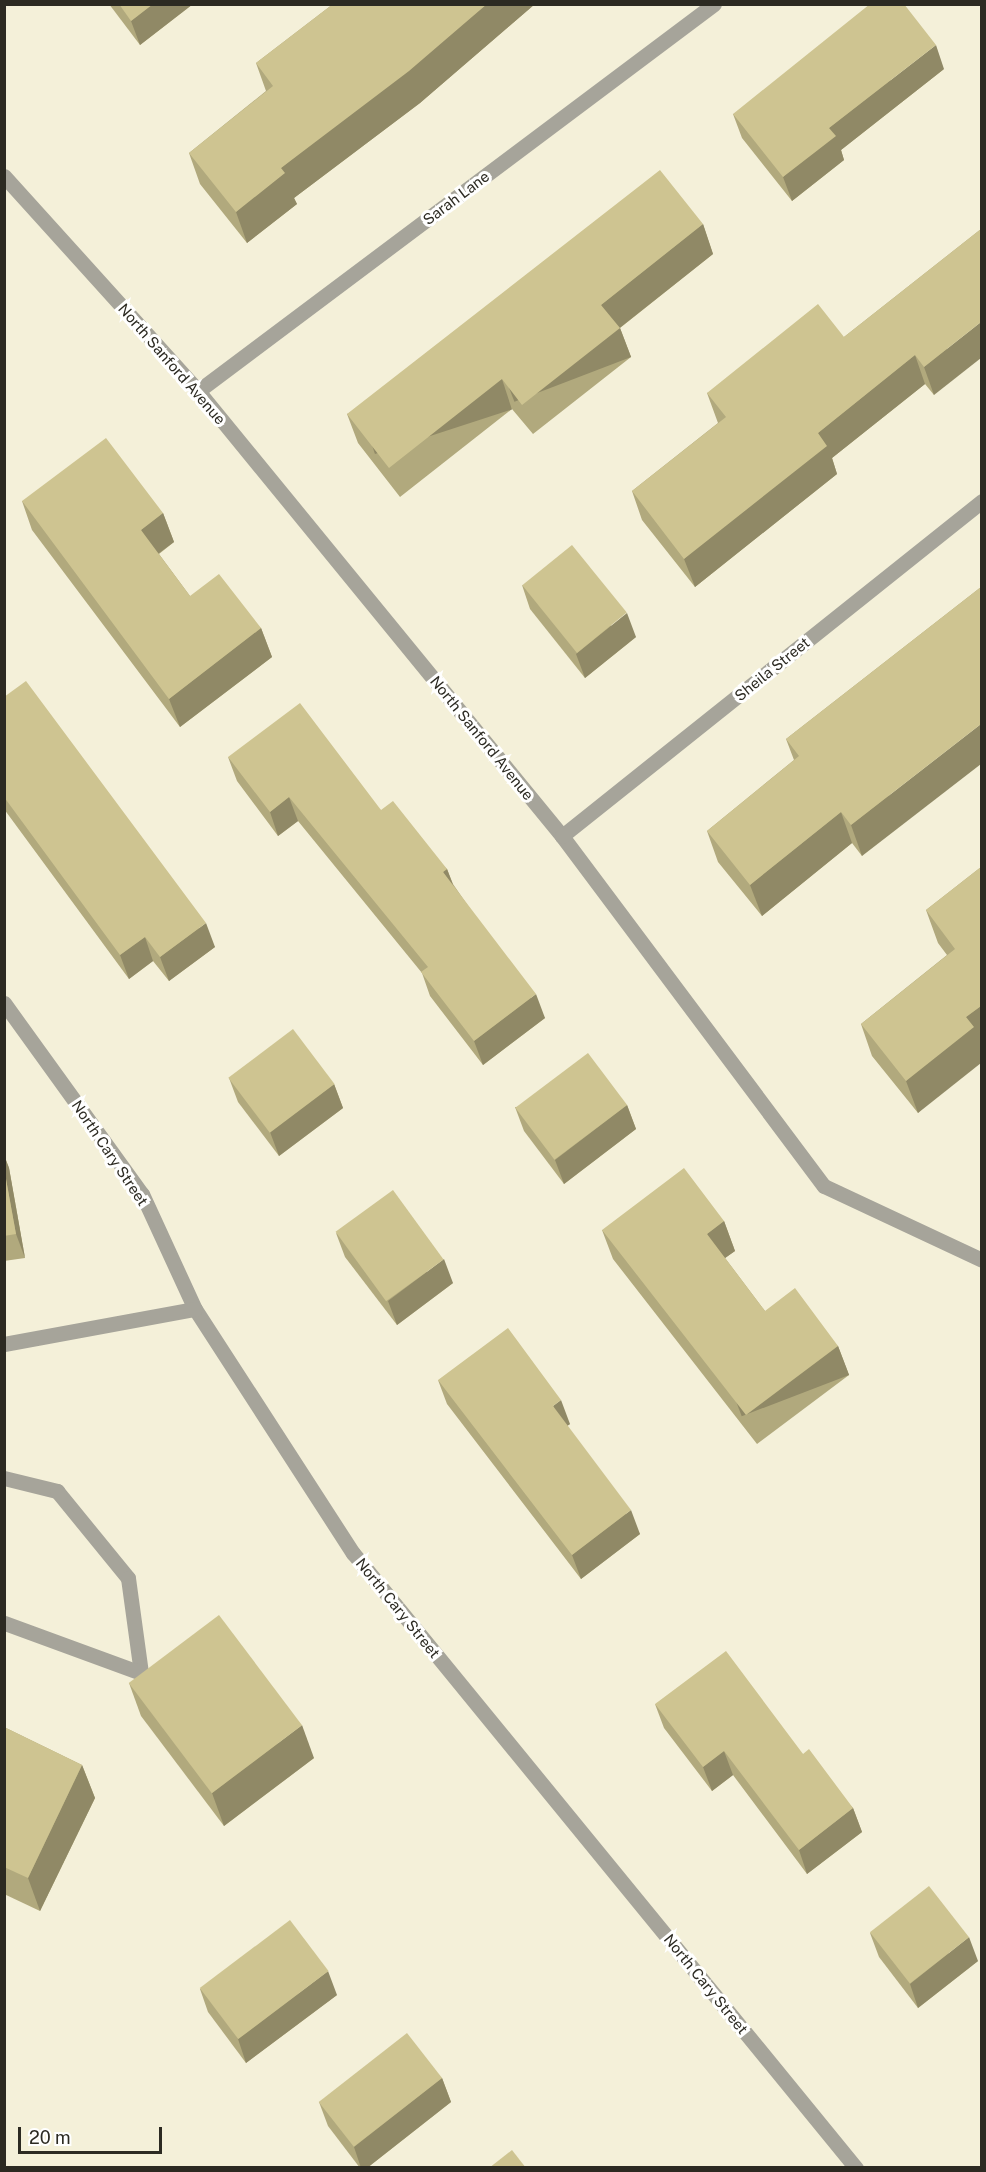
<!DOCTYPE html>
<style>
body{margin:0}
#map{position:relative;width:986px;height:2172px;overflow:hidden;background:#f4f0d9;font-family:"Public Sans",sans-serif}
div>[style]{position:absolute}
.minor>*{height:15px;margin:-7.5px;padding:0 7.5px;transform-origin:7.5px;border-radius:7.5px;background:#a6a49a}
.wall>*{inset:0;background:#b1a97d}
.shaded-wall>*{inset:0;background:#908966;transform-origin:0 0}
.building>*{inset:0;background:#cec491;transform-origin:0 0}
span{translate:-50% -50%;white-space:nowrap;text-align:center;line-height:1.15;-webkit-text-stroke:6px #fff;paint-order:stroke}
.street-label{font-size:15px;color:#2c2a22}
.frame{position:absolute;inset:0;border:6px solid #2c2a22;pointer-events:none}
.scale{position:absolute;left:18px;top:2127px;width:144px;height:27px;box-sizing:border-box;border:3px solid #2c2a22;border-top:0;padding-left:8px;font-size:18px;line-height:21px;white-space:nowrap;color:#2c2a22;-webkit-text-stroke:4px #fff;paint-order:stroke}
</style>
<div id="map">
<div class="minor">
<div style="left:4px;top:176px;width:290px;rotate:47.9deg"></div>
<div style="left:198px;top:391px;width:575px;rotate:50.72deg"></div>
<div style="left:562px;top:836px;width:437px;rotate:53.2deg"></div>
<div style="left:824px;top:1186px;width:174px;rotate:25.1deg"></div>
<div style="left:198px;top:391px;width:645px;rotate:-36.87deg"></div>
<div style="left:562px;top:836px;width:537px;rotate:-38.58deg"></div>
<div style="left:4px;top:1003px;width:236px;rotate:54.2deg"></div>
<div style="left:142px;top:1194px;width:127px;rotate:65.3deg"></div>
<div style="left:195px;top:1309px;width:291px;rotate:57.1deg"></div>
<div style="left:353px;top:1553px;width:795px;rotate:50.72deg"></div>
<div style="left:4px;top:1344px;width:194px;rotate:-10.4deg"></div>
<div style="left:4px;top:1478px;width:55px;rotate:13.8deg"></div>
<div style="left:57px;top:1491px;width:112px;rotate:50.8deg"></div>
<div style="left:128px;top:1578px;width:96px;rotate:82.2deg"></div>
<div style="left:141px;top:1673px;width:146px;rotate:-159.9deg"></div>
</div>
<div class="wall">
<div style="clip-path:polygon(109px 4px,193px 4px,140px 45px)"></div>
<div style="clip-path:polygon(333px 4px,535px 4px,420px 103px,294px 198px,297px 204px,247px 243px,200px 184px,189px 153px,266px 91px,256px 63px)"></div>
<div style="clip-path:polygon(944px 69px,841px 150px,844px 160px,792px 201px,742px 138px,733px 114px)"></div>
<div style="clip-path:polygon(703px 224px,713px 254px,620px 328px,631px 357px,533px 434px,512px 409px,400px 497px,358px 443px,347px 414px)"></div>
<div style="clip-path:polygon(981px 229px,934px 395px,925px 384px,832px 458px,837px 474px,695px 587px,642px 520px,632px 491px,718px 423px,707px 393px,844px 337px)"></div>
<div style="clip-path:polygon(22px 501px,163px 513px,174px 542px,159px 554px,190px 596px,261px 628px,272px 657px,180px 727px,32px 530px)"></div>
<div style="clip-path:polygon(522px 585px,636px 637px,585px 678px,530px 609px)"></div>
<div style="clip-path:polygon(981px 587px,862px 856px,852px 843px,762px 916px,718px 862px,707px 831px,794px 760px,786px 739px)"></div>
<div style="clip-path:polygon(4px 697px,215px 947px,169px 981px,153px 961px,129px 979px,4px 809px)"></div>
<div style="clip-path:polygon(228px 757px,381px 810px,447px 869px,453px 884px,545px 1018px,483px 1065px,430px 996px,422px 973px,298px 821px,278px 836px,237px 781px)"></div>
<div style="clip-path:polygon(981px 867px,981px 1047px,918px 1113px,872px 1056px,861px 1024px,947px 955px,938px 943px,926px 910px)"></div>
<div style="clip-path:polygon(229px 1078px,334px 1084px,343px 1108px,279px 1156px,238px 1102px)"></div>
<div style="clip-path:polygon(627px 1105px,636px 1129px,564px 1184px,524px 1131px,515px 1107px)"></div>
<div style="clip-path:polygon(4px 1155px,9px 1168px,25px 1258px,4px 1261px)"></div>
<div style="clip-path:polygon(724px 1221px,735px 1251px,725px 1258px,765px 1311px,838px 1346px,849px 1375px,757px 1444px,613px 1259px,602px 1230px)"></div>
<div style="clip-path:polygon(336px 1233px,453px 1283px,397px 1325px,345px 1257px)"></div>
<div style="clip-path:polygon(438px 1380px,570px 1424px,567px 1426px,640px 1534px,581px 1579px,447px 1404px)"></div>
<div style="clip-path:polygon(129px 1683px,314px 1758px,224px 1826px,141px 1716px)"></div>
<div style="clip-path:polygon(655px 1704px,803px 1754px,853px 1808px,862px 1832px,807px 1874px,733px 1775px,712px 1791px,664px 1728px)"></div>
<div style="clip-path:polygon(4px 1727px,82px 1765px,95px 1798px,40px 1911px,4px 1894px)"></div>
<div style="clip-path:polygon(870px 1933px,978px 1961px,918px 2008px,879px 1957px)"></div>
<div style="clip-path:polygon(200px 1989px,337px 1995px,246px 2063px,208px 2012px)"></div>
<div style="clip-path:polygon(442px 2078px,451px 2102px,367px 2168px,360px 2168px,328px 2126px,319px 2102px)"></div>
</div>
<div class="shaded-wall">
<div style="clip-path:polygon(153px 4px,193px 4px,140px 45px,131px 21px)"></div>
<div style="clip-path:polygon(487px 4px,535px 4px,420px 103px,294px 198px,297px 204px,247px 243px,236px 212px,281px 168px)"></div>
<div style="clip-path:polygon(936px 45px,944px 69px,841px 150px,844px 160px,792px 201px,783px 177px,829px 128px)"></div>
<div style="clip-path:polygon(703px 224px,713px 254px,612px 334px,601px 305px)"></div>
<div style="clip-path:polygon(981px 322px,981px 358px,934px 395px,924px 367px)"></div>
<div style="left:620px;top:328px;width:31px;height:125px;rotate:69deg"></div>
<div style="clip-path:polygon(915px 355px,925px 384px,832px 458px,837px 474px,695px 587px,684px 559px,818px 433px)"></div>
<div style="left:502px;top:379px;width:32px;height:144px;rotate:72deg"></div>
<div style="clip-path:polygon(163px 513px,174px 542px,151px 559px,141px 530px)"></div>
<div style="clip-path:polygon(627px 613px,636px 637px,585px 678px,576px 654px)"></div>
<div style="clip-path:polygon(261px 628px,272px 657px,180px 727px,169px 699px)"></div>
<div style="clip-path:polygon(981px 724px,981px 764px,862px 856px,851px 825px)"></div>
<div style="clip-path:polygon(289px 797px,298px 821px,278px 836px,270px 812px)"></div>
<div style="clip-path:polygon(841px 812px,852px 843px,762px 916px,750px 885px)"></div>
<div style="clip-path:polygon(447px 869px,456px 893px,443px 872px)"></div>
<div style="clip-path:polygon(206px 923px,215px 947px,169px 981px,160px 957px)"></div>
<div style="clip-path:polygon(145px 937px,153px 961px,129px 979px,120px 955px)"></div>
<div style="clip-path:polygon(536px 994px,545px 1018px,483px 1065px,474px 1041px)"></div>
<div style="clip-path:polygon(981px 1006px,981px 1063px,918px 1113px,906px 1081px,966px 1017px)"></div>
<div style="clip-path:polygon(334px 1084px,343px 1108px,279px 1156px,270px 1132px)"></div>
<div style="clip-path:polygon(627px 1105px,636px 1129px,564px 1184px,555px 1160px)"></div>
<div style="clip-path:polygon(4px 1155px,9px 1168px,25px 1258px,16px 1234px,4px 1168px)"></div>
<div style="clip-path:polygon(724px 1221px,735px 1251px,718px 1263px,707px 1234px)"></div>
<div style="clip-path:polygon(444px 1259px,453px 1283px,397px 1325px,388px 1301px)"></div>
<div style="left:838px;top:1346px;width:31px;height:115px;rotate:69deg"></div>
<div style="clip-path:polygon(561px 1400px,570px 1424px,561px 1430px,553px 1406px)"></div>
<div style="clip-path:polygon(631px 1510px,640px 1534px,581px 1579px,572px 1555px)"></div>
<div style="clip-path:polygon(302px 1725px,314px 1758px,224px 1826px,212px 1793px)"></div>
<div style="clip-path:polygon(724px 1751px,733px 1775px,712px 1791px,703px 1767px)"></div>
<div style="clip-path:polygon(82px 1765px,95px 1798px,40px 1911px,28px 1878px)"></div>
<div style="clip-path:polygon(853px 1808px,862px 1832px,807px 1874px,799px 1850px)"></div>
<div style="clip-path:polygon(969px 1937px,978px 1961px,918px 2008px,910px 1984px)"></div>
<div style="clip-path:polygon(328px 1971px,337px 1995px,246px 2063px,238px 2039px)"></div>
<div style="clip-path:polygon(442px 2078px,451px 2102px,367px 2168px,361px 2168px,354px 2147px)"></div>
</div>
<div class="building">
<div style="clip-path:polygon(119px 4px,153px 4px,131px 21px)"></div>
<div style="clip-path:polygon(333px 4px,487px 4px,409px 71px,281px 168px,285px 173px,236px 212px,189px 153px,273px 86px,256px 63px)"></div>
<div style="clip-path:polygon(870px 4px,904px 4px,936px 45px,829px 128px,836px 136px,783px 177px,733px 114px)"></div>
<div style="clip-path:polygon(660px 170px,703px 224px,601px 305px,620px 328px,522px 405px,502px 379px,389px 468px,347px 414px)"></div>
<div style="clip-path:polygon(981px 229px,981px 322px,924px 367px,915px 355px,818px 433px,827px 446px,684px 559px,632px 491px,726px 417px,707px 393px,818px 304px,844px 337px)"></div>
<div style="clip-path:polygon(106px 438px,163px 513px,141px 530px,190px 596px,219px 574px,261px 628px,169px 699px,22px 501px)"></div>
<div style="left:572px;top:545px;width:87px;height:64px;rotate:51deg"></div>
<div style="clip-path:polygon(981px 587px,981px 724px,851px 825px,841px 812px,750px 885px,707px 831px,799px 756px,786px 739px)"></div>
<div style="clip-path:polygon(26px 681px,206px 923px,160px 957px,145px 937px,120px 955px,4px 797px,4px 697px)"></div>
<div style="clip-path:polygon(300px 703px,381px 810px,393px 801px,447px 869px,443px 872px,536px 994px,474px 1041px,421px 972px,428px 967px,289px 797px,270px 812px,228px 757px)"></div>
<div style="clip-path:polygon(981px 867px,981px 1006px,966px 1017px,974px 1027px,906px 1081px,861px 1024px,955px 949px,926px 910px)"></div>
<div style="left:293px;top:1029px;width:69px;height:81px;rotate:53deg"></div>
<div style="left:588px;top:1053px;width:65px;height:91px;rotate:53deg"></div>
<div style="clip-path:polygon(4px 1168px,16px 1234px,4px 1236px)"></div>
<div style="clip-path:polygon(684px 1168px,724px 1221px,707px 1234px,765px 1311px,795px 1288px,838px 1346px,746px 1415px,602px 1230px)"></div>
<div style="left:393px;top:1190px;width:86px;height:71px;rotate:54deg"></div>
<div style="clip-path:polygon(508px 1328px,561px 1400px,553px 1406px,631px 1510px,572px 1555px,438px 1380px)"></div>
<div style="left:219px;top:1615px;width:138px;height:113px;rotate:53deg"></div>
<div style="clip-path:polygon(726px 1651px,803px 1754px,809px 1749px,853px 1808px,799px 1850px,724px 1751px,703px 1767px,655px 1704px)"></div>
<div style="clip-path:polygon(4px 1727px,82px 1765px,28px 1878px,4px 1867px)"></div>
<div style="left:929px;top:1886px;width:65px;height:75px;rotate:52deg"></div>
<div style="left:290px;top:1920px;width:64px;height:113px;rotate:53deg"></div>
<div style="left:407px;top:2033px;width:57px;height:112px;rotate:52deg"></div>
<div style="clip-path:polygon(512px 2150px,526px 2168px,489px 2168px)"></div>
</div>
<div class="street-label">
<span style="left:456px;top:198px;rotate:-37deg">Sarah Lane</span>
<span style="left:172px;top:364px;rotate:49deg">North Sanford Avenue</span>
<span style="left:772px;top:669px;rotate:-39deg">Sheila Street</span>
<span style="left:482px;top:738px;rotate:51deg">North Sanford Avenue</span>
<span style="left:110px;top:1153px;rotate:56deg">North Cary Street</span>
<span style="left:398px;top:1608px;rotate:51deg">North Cary Street</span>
<span style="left:706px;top:1984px;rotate:51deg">North Cary Street</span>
</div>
<div class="frame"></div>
<div class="scale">20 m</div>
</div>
